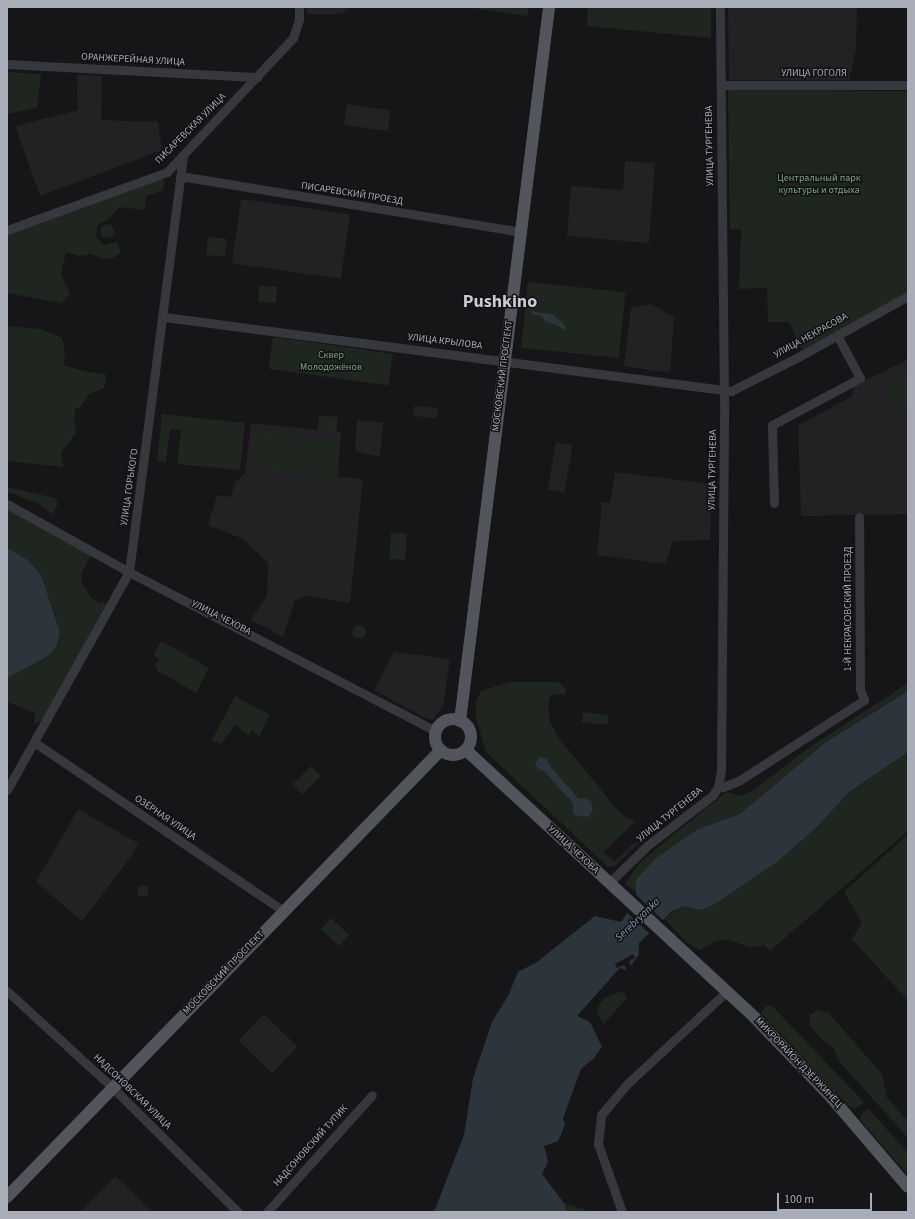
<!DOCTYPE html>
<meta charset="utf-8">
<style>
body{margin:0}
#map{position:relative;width:915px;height:1219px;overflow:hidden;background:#161618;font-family:"Source Sans 3",sans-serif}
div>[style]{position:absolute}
.built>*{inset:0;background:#222225;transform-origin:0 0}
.green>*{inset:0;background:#1e261f;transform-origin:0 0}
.round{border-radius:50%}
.water>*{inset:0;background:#2c353c}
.pier>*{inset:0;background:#161618}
.minor>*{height:9px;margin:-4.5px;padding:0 4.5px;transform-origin:4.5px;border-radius:4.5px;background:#37383d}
.major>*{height:12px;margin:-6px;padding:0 6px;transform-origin:6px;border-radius:6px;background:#53555c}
.major>.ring{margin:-6px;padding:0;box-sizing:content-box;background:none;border:12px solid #53555c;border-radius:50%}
span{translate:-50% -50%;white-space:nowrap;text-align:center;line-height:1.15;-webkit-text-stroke:3px #111113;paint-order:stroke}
.street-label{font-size:10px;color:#a8adb8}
.park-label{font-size:10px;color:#7fa381}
.water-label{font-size:11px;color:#7f9bb3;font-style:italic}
.town-label{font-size:18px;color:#c9ccd4;font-weight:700}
.frame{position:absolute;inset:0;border:8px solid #a8adb8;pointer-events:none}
.scale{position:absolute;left:777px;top:1193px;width:95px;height:18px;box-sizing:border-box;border:2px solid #a8adb8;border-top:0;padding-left:5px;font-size:12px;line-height:14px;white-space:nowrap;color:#a8adb8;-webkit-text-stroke:3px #111113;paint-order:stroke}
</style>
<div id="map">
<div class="built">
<div style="clip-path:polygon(307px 7px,350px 7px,342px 14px,307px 14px)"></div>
<div style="clip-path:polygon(728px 7px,857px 7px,856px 49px,849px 80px,729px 80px)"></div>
<div style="clip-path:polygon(77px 75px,102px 76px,101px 120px,158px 122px,162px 150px,40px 196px,15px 126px,78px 110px)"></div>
<div style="left:347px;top:104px;width:44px;height:21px;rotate:8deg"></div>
<div style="clip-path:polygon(625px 161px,655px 163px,649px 243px,567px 236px,571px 186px,623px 190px)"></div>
<div style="left:241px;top:199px;width:110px;height:65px;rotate:8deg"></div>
<div style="clip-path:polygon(652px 304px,674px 318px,670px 373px,624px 366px,631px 307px)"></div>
<div style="clip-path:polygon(908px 359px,908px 514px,801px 516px,798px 426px,852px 396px,854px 386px)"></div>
<div style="left:414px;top:406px;width:24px;height:10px;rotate:5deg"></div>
<div style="clip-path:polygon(357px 420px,383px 423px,380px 457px,357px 452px,355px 444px)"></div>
<div style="clip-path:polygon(251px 423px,341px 432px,338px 477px,363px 479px,350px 603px,307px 596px,295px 600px,283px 637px,251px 620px,267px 595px,268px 563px,243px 539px,208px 525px,217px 495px,231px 497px,235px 482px,245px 474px)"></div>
<div style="left:556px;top:442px;width:17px;height:48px;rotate:10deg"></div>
<div style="clip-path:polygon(615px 472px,712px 484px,710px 540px,673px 541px,666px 564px,597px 555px,602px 502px,610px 503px)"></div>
<div style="clip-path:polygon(394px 652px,450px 659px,443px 706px,433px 720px,427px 719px,374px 690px)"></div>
<div style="clip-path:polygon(78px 809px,138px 843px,133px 854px,82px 921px,36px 882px)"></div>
<div style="left:264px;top:1014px;width:47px;height:37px;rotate:44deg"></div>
<div style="clip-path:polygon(115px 1176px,153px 1212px,81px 1212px)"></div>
</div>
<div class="green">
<div style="clip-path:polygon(465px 7px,529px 7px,527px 16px)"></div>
<div style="clip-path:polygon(588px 7px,711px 7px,711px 38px,587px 26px)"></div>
<div style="clip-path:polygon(7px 72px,41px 74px,37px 108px,7px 114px)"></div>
<div style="clip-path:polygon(728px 90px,908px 91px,908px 293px,802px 350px,789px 322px,768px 322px,767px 288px,739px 289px,741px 229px,730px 229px)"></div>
<div style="clip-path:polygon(160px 177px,165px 182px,162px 191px,146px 196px,145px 210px,119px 207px,109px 219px,98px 224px,96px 237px,104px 245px,117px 242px,121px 252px,115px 257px,104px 259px,90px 254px,79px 256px,66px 252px,61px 275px,70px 294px,61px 303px,7px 293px,7px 233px)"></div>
<div class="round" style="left:100px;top:224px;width:14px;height:14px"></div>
<div style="left:208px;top:237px;width:19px;height:18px;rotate:6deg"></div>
<div style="left:528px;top:282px;width:98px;height:66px;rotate:6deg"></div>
<div style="left:259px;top:286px;width:18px;height:16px;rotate:3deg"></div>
<div style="clip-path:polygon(7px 326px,40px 329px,62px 338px,65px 351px,64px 365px,83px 371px,107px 375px,104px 388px,89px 394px,79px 409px,76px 407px,74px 419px,76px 433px,61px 453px,63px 467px,7px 461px)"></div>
<div style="left:273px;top:337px;width:121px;height:32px;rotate:8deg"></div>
<div style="left:889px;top:380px;width:19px;height:25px"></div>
<div style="clip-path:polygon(162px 414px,245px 423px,240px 470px,177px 464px,181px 430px,170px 429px,166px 462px,157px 461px)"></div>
<div style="left:319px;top:415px;width:19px;height:15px;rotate:6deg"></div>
<div style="left:254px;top:432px;width:83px;height:36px;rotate:7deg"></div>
<div style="clip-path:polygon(7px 487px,55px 498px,58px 504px,52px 514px,38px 503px,7px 492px)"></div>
<div style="clip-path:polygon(7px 508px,91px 555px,81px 575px,82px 583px,91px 598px,100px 603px,105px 601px,106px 604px,45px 718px,34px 725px,35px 713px,7px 702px)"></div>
<div style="left:391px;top:533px;width:16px;height:26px;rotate:4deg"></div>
<div class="round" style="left:352px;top:625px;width:14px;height:14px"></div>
<div style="clip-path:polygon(161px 641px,209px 668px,196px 693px,158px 671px,155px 665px,159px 659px,153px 655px)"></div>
<div style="clip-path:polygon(509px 682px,558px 682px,566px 689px,565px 694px,551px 695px,548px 704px,550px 722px,558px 737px,620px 813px,635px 822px,603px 852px,615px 861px,632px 845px,641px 841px,615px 866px,608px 867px,486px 752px,476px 718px,476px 701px,481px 691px)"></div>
<div style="clip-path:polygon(908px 683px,908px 691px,826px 742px,740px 814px,698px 829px,636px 880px,636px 892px,625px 884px,639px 863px,726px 792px,740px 796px,752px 791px,811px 746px)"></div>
<div style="clip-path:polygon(235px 696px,270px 715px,259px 736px,252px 731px,248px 736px,235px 725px,221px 744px,212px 740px)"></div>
<div style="left:583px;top:712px;width:26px;height:10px;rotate:7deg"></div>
<div style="clip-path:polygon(908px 752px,908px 831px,770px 951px,764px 945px,750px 947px,726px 939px,714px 942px,700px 950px,686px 942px,664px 918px,684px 906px,701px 910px,820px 824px,849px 792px)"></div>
<div style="left:311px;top:766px;width:14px;height:26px;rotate:45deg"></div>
<div style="clip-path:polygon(908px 834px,908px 1001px,852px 939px,862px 923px,844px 892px)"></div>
<div class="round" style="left:137px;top:885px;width:12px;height:12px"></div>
<div style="left:331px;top:918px;width:25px;height:15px;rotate:43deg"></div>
<div style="clip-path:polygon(623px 991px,627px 998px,604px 1024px,597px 1014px,599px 1004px,606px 997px)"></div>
<div style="clip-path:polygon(766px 1005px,772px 1006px,864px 1102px,862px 1104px,856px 1108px,850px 1107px,761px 1013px)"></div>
<div style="clip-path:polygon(818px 1010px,826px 1013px,826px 1010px,882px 1074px,887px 1098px,908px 1121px,908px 1138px,838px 1060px,833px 1047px,822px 1040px,810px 1025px,810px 1015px)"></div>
<div style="clip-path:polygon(869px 1109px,908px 1153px,908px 1175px,862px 1122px,860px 1118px,863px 1112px)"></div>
<div style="clip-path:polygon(564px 1203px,584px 1209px,585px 1212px,567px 1212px)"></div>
</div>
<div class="water">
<div style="clip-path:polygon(532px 311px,553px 315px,561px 321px,566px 328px,563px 330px,559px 326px,546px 322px,541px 316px,532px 315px)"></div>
<div style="clip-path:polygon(7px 548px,29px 561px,41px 575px,60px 633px,56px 647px,48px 656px,7px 678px)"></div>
<div style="clip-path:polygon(908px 691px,908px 752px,849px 792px,820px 824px,778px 861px,715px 904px,701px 910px,684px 906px,671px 912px,639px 943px,639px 954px,633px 963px,627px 970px,620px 968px,617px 971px,577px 1016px,590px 1022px,602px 1047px,593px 1059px,581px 1069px,563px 1118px,565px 1125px,558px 1141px,544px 1146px,548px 1162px,542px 1174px,564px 1203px,567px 1212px,434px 1212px,464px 1135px,473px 1078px,492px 1022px,508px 996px,518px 972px,537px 962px,595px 916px,621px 922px,636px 900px,636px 880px,655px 859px,698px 829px,740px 814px,826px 742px)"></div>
<div style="clip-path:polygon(540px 757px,547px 759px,550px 766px,579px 799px,585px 798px,591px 802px,593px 810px,588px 817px,576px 816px,573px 813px,573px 803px,544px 771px,538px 769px,535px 764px)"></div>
</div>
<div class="pier">
<div style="clip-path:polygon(634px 893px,664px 921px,651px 935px,626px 912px,634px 900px)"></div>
<div style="clip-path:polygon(633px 954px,635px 958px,629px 961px,631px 967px,627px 970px,624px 965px,617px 968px,615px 964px)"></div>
</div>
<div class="minor">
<div style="left:7px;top:64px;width:251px;rotate:3deg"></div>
<div style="left:721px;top:85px;width:187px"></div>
<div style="left:180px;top:176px;width:346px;rotate:9.3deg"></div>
<div style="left:7px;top:230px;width:170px;rotate:-19.9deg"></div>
<div style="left:167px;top:172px;width:184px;rotate:-46.8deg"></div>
<div style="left:293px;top:38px;width:19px;rotate:-72deg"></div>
<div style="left:299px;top:20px;width:13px;rotate:-90deg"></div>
<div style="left:164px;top:317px;width:572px;rotate:7.44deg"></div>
<div style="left:731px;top:391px;width:77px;rotate:-26.9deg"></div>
<div style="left:800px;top:356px;width:124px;rotate:-29.1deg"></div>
<div style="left:774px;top:503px;width:78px;rotate:-91.5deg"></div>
<div style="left:772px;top:425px;width:100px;rotate:-28.1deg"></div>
<div style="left:860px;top:378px;width:49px;rotate:-118.1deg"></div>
<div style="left:7px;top:504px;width:140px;rotate:29.1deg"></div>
<div style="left:129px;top:572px;width:346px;rotate:27.4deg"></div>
<div style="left:34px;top:742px;width:302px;rotate:34.1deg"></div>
<div style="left:718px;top:787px;width:5px"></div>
<div style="left:723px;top:787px;width:18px;rotate:-22deg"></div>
<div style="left:740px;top:780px;width:148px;rotate:-32.8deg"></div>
<div style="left:864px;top:700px;width:12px;rotate:-110deg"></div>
<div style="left:860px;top:689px;width:172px;rotate:-90.3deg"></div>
<div style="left:7px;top:790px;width:250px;rotate:-60.8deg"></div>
<div style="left:129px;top:572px;width:419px;rotate:-82.6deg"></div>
<div style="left:609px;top:883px;width:54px;rotate:-44.3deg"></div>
<div style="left:648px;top:845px;width:82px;rotate:-37.6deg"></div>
<div style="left:713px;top:795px;width:9px;rotate:-58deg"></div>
<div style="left:718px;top:787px;width:17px;rotate:-80deg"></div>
<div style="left:721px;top:770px;width:369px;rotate:-89.5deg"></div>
<div style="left:724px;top:401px;width:394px;rotate:-90.6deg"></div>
<div style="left:7px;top:991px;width:144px;rotate:42.5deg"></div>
<div style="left:113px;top:1088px;width:176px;rotate:44.8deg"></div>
<div style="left:267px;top:1212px;width:157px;rotate:-48.1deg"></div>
<div style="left:622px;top:1212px;width:72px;rotate:-109.4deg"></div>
<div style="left:598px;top:1144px;width:29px;rotate:-84deg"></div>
<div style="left:601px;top:1115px;width:40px;rotate:-50deg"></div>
<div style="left:627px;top:1084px;width:137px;rotate:-42.9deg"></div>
</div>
<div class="major">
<div class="ring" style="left:435px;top:719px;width:24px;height:24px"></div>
<div style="left:460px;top:721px;width:720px;rotate:-82.89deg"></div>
<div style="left:466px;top:750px;width:394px;rotate:42.8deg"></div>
<div style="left:755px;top:1018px;width:110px;rotate:46.1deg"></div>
<div style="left:831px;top:1097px;width:118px;rotate:49.5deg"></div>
<div style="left:7px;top:1197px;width:623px;rotate:-45.85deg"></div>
</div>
<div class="street-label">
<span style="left:133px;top:60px;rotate:3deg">ОРАНЖЕРЕЙНАЯ УЛИЦА</span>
<span style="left:814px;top:74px">УЛИЦА ГОГОЛЯ</span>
<span style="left:191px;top:129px;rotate:-45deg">ПИСАРЕВСКАЯ УЛИЦА</span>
<span style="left:710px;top:146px;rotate:-91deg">УЛИЦА ТУРГЕНЕВА</span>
<span style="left:352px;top:194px;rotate:9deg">ПИСАРЕВСКИЙ ПРОЕЗД</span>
<span style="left:811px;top:336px;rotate:-29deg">УЛИЦА НЕКРАСОВА</span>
<span style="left:445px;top:342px;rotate:7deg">УЛИЦА КРЫЛОВА</span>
<span style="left:503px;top:376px;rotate:-83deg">МОСКОВСКИЙ ПРОСПЕКТ</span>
<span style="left:713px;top:470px;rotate:-89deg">УЛИЦА ТУРГЕНЕВА</span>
<span style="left:130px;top:487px;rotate:-82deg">УЛИЦА ГОРЬКОГО</span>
<span style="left:849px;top:609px;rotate:-90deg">1-Й НЕКРАСОВСКИЙ ПРОЕЗД</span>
<span style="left:221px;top:618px;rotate:27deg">УЛИЦА ЧЕХОВА</span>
<span style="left:670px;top:815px;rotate:-39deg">УЛИЦА ТУРГЕНЕВА</span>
<span style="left:165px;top:818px;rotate:34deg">ОЗЁРНАЯ УЛИЦА</span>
<span style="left:573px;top:850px;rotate:43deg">УЛИЦА ЧЕХОВА</span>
<span style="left:224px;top:973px;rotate:-46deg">МОСКОВСКИЙ ПРОСПЕКТ</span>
<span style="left:798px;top:1063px;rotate:46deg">МИКРОРАЙОН ДЗЕРЖИНЕЦ</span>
<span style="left:132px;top:1092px;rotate:44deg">НАДСОНОВСКАЯ УЛИЦА</span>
<span style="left:311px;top:1146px;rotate:-48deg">НАДСОНОВСКИЙ ТУПИК</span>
</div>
<div class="park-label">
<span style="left:819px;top:184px">Центральный парк<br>культуры и отдыха</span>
<span style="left:331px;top:361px">Сквер<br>Молодожёнов</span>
</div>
<div class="water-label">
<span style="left:638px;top:920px;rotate:-44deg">Serebryanka</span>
</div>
<div class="town-label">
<span style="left:500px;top:302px">Pushkino</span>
</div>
<div class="frame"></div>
<div class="scale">100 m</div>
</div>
